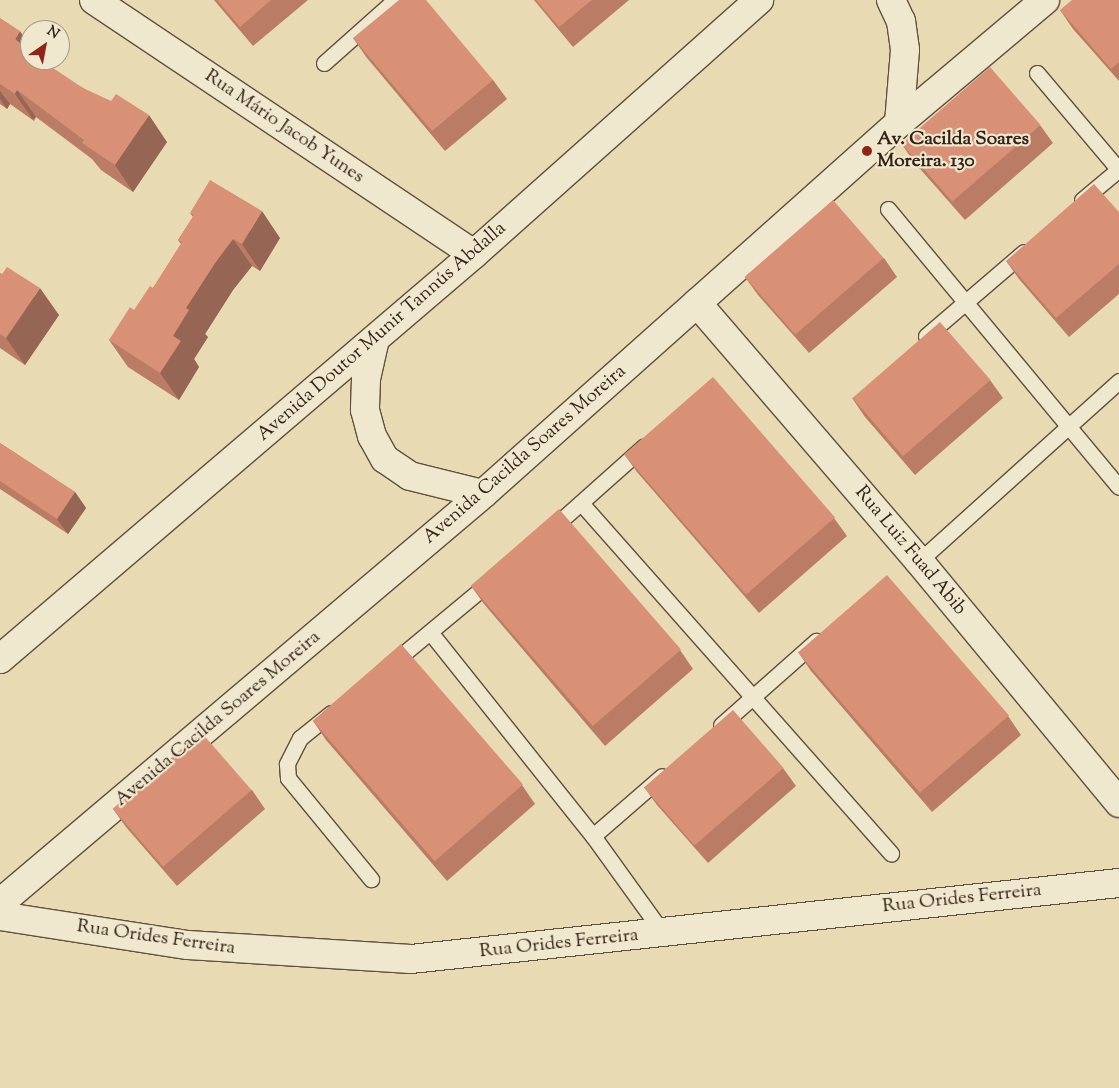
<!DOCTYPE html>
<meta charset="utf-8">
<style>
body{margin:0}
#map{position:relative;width:1119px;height:1088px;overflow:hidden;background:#e8dbb4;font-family:"Sorts Mill Goudy",serif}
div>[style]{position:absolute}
.roads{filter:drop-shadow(1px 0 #60503e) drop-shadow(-1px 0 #60503e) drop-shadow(0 1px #60503e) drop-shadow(0 -1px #60503e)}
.lane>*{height:15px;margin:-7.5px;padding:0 7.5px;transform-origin:7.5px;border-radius:7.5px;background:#f0e8ce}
.street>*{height:28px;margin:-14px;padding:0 14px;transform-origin:14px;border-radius:14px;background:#f0e8ce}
.secondary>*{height:28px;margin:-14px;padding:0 14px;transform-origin:14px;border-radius:14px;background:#f0e8ce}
.wall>*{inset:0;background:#ba7c65}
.shaded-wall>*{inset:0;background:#976553;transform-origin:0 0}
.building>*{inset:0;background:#d89076;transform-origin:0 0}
.dots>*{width:14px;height:14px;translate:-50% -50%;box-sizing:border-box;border:2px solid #f0e8ce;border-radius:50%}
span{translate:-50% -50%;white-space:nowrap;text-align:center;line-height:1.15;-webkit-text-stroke:4.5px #f0e8ce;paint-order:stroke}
.street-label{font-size:19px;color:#332217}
.poi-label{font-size:19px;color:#332217;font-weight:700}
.left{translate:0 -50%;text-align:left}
.north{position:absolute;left:20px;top:20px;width:50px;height:50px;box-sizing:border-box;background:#f0e8ce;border:1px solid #a49985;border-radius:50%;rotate:33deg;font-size:14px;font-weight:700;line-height:20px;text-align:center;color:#332217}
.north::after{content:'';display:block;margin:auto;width:18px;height:22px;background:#8f2418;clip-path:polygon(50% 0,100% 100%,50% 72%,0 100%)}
</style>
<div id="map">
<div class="roads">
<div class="lane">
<div style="left:324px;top:63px;width:95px;rotate:-41.6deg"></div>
<div style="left:1037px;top:73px;width:127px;rotate:49.8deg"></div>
<div style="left:1082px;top:200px;width:48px;rotate:-40deg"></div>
<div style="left:888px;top:209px;width:361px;rotate:50.3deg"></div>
<div style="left:926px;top:336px;width:129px;rotate:-40.6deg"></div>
<div style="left:581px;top:503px;width:468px;rotate:48.5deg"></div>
<div style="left:550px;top:530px;width:125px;rotate:-41.7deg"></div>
<div style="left:919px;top:561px;width:269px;rotate:-42deg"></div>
<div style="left:430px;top:632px;width:261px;rotate:51.4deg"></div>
<div style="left:593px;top:836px;width:120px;rotate:54.2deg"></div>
<div style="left:391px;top:664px;width:130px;rotate:-39.7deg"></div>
<div style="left:331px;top:713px;width:40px;rotate:141deg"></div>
<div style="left:300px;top:738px;width:29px;rotate:117deg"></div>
<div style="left:287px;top:764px;width:14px;rotate:86deg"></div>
<div style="left:288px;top:778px;width:131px;rotate:50.6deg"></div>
<div style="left:721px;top:725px;width:127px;rotate:-41.5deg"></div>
<div style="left:593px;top:836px;width:91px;rotate:-41deg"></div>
</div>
<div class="street">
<div style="left:94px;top:0;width:457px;rotate:33.8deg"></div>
<div style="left:697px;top:303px;width:340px;rotate:49.3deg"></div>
<div style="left:919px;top:561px;width:314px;rotate:50.4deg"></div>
</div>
<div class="secondary">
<div style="left:891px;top:0;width:23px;rotate:65deg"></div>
<div style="left:901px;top:21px;width:29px;rotate:82deg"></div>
<div style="left:905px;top:50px;width:73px;rotate:94.7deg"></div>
<div style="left:375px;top:339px;width:41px;rotate:102.7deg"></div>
<div style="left:366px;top:379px;width:31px;rotate:92deg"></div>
<div style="left:365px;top:410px;width:27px;rotate:75deg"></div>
<div style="left:372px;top:436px;width:26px;rotate:61deg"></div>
<div style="left:385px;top:459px;width:30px;rotate:34deg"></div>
<div style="left:410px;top:476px;width:75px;rotate:13.9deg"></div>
<div style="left:0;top:659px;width:623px;rotate:-40.51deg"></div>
<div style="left:474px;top:254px;width:382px;rotate:-41.7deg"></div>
<div style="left:0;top:903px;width:633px;rotate:-40.26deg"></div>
<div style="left:483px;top:494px;width:557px;rotate:-41.73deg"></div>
<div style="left:899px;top:123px;width:191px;rotate:-40.1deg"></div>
<div style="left:0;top:916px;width:190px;rotate:8.8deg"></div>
<div style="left:188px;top:945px;width:223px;rotate:3.6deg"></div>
<div style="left:411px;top:959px;width:712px;rotate:-6.13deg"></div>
</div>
</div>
<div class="wall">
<div style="clip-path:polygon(214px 0,308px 0,253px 46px)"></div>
<div style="clip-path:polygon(534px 0,629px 0,573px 47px)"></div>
<div style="clip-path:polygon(1119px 0,1119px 81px,1073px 29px,1060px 10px)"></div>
<div style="clip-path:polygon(0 18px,30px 60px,83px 88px,167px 142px,133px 192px,101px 170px,92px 159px,36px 117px,34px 121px,10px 104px,7px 109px,0 104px)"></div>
<div style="clip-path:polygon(353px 38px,493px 80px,507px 99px,445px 151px,367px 58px)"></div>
<div style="clip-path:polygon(1040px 125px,1053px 143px,965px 220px,914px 162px,901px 143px)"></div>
<div style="clip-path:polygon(1119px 212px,1119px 294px,1069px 337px,1019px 279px,1006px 261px)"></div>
<div style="clip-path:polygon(190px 213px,280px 238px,260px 271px,252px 266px,233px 290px,205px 334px,208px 337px,194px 359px,199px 367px,179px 400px,128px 367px,109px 340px,153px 288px,181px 244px,178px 240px,193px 217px)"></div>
<div style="clip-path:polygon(884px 258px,897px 277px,809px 353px,758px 295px,745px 277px)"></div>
<div style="clip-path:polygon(0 273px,59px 315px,25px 365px,0 348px)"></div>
<div style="clip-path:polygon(990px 380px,1003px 398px,915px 475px,865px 417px,852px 398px)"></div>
<div style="clip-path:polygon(0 443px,75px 492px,86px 508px,68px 534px,0 489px)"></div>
<div style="clip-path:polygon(624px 454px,834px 518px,847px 536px,759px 613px,637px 472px)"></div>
<div style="clip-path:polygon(471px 586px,680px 650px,693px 669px,605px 746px,484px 604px)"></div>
<div style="clip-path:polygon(798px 652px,1008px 716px,1021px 735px,932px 812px,811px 671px)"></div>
<div style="clip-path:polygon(313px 721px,522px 785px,535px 804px,447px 881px,326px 740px)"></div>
<div style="clip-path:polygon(783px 768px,796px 786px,708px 863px,657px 805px,644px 787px)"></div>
<div style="clip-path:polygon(252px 790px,265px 809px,177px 886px,126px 827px,113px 809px)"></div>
</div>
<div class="shaded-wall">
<div style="clip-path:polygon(20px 31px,30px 46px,30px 60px,15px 39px)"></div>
<div style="left:17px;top:90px;width:33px;height:4px;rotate:55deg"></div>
<div style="clip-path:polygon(0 91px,10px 104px,7px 109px,0 99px)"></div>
<div style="clip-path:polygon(149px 115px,167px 142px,133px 192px,115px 165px)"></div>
<div style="clip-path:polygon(262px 211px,280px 238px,260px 271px,242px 244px)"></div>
<div style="clip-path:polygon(233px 239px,252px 266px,233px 290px,205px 334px,208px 337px,194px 359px,199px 367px,179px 400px,160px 373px,173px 336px,186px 308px,215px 263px)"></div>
<div style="clip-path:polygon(40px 288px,59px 315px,25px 365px,6px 338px)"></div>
<div style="clip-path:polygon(75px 492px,86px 508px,68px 534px,57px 519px)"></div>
</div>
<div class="building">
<div style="clip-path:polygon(217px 0,271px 0,240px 27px)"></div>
<div style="clip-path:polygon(399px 0,426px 0,493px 80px,432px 131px,353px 38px)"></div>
<div style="clip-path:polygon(536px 0,592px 0,559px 27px)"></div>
<div style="clip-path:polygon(1072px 0,1119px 0,1119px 62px,1111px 69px,1060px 10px)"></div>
<div style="clip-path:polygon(0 18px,20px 31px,15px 39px,30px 51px,30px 60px,41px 60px,83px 88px,111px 101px,116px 94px,149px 115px,115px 165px,82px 143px,84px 140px,17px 90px,15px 94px,0 84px)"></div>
<div style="left:990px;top:67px;width:77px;height:117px;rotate:49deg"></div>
<div style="clip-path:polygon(210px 180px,262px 211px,242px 244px,233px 239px,215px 263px,186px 308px,189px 310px,173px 336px,181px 341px,160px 373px,109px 340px,130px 307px,134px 310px,150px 286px,153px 288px,182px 242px,178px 240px,194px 215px,190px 213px)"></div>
<div style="clip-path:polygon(1094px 184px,1119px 212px,1119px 264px,1056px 318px,1006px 261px)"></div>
<div style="left:833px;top:200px;width:77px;height:117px;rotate:49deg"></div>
<div style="clip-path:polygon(7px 267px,40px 288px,6px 338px,0 334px,0 273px,2px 274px)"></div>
<div style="left:940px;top:322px;width:77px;height:116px;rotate:49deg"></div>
<div style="left:713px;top:377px;width:186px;height:118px;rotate:49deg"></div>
<div style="clip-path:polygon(0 443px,75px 492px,57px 519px,0 481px)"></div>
<div style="left:559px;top:509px;width:186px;height:117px;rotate:49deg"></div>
<div style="left:887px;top:575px;width:186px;height:118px;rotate:49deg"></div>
<div style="left:401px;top:644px;width:186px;height:117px;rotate:49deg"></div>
<div style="left:733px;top:710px;width:77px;height:118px;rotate:49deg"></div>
<div style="left:201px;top:732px;width:77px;height:117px;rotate:49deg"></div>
</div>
<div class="dots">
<div style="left:867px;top:151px;background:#8f2418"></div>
</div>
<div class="street-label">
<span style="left:284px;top:127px;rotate:34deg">Rua Mário Jacob Yunes</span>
<span style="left:382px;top:332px;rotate:-41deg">Avenida Doutor Munir Tannús Abdalla</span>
<span style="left:525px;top:455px;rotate:-41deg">Avenida Cacilda Soares Moreira</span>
<span style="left:910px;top:551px;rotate:50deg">Rua Luiz Fuad Abib</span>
<span style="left:218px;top:719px;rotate:-40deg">Avenida Cacilda Soares Moreira</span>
<span style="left:962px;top:899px;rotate:-6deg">Rua Orides Ferreira</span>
<span style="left:156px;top:938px;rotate:8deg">Rua Orides Ferreira</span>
<span style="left:559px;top:944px;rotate:-6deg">Rua Orides Ferreira</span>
</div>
<div class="poi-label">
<span class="left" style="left:877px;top:151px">Av. Cacilda Soares<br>Moreira. 130</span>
</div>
<div class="north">N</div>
</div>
